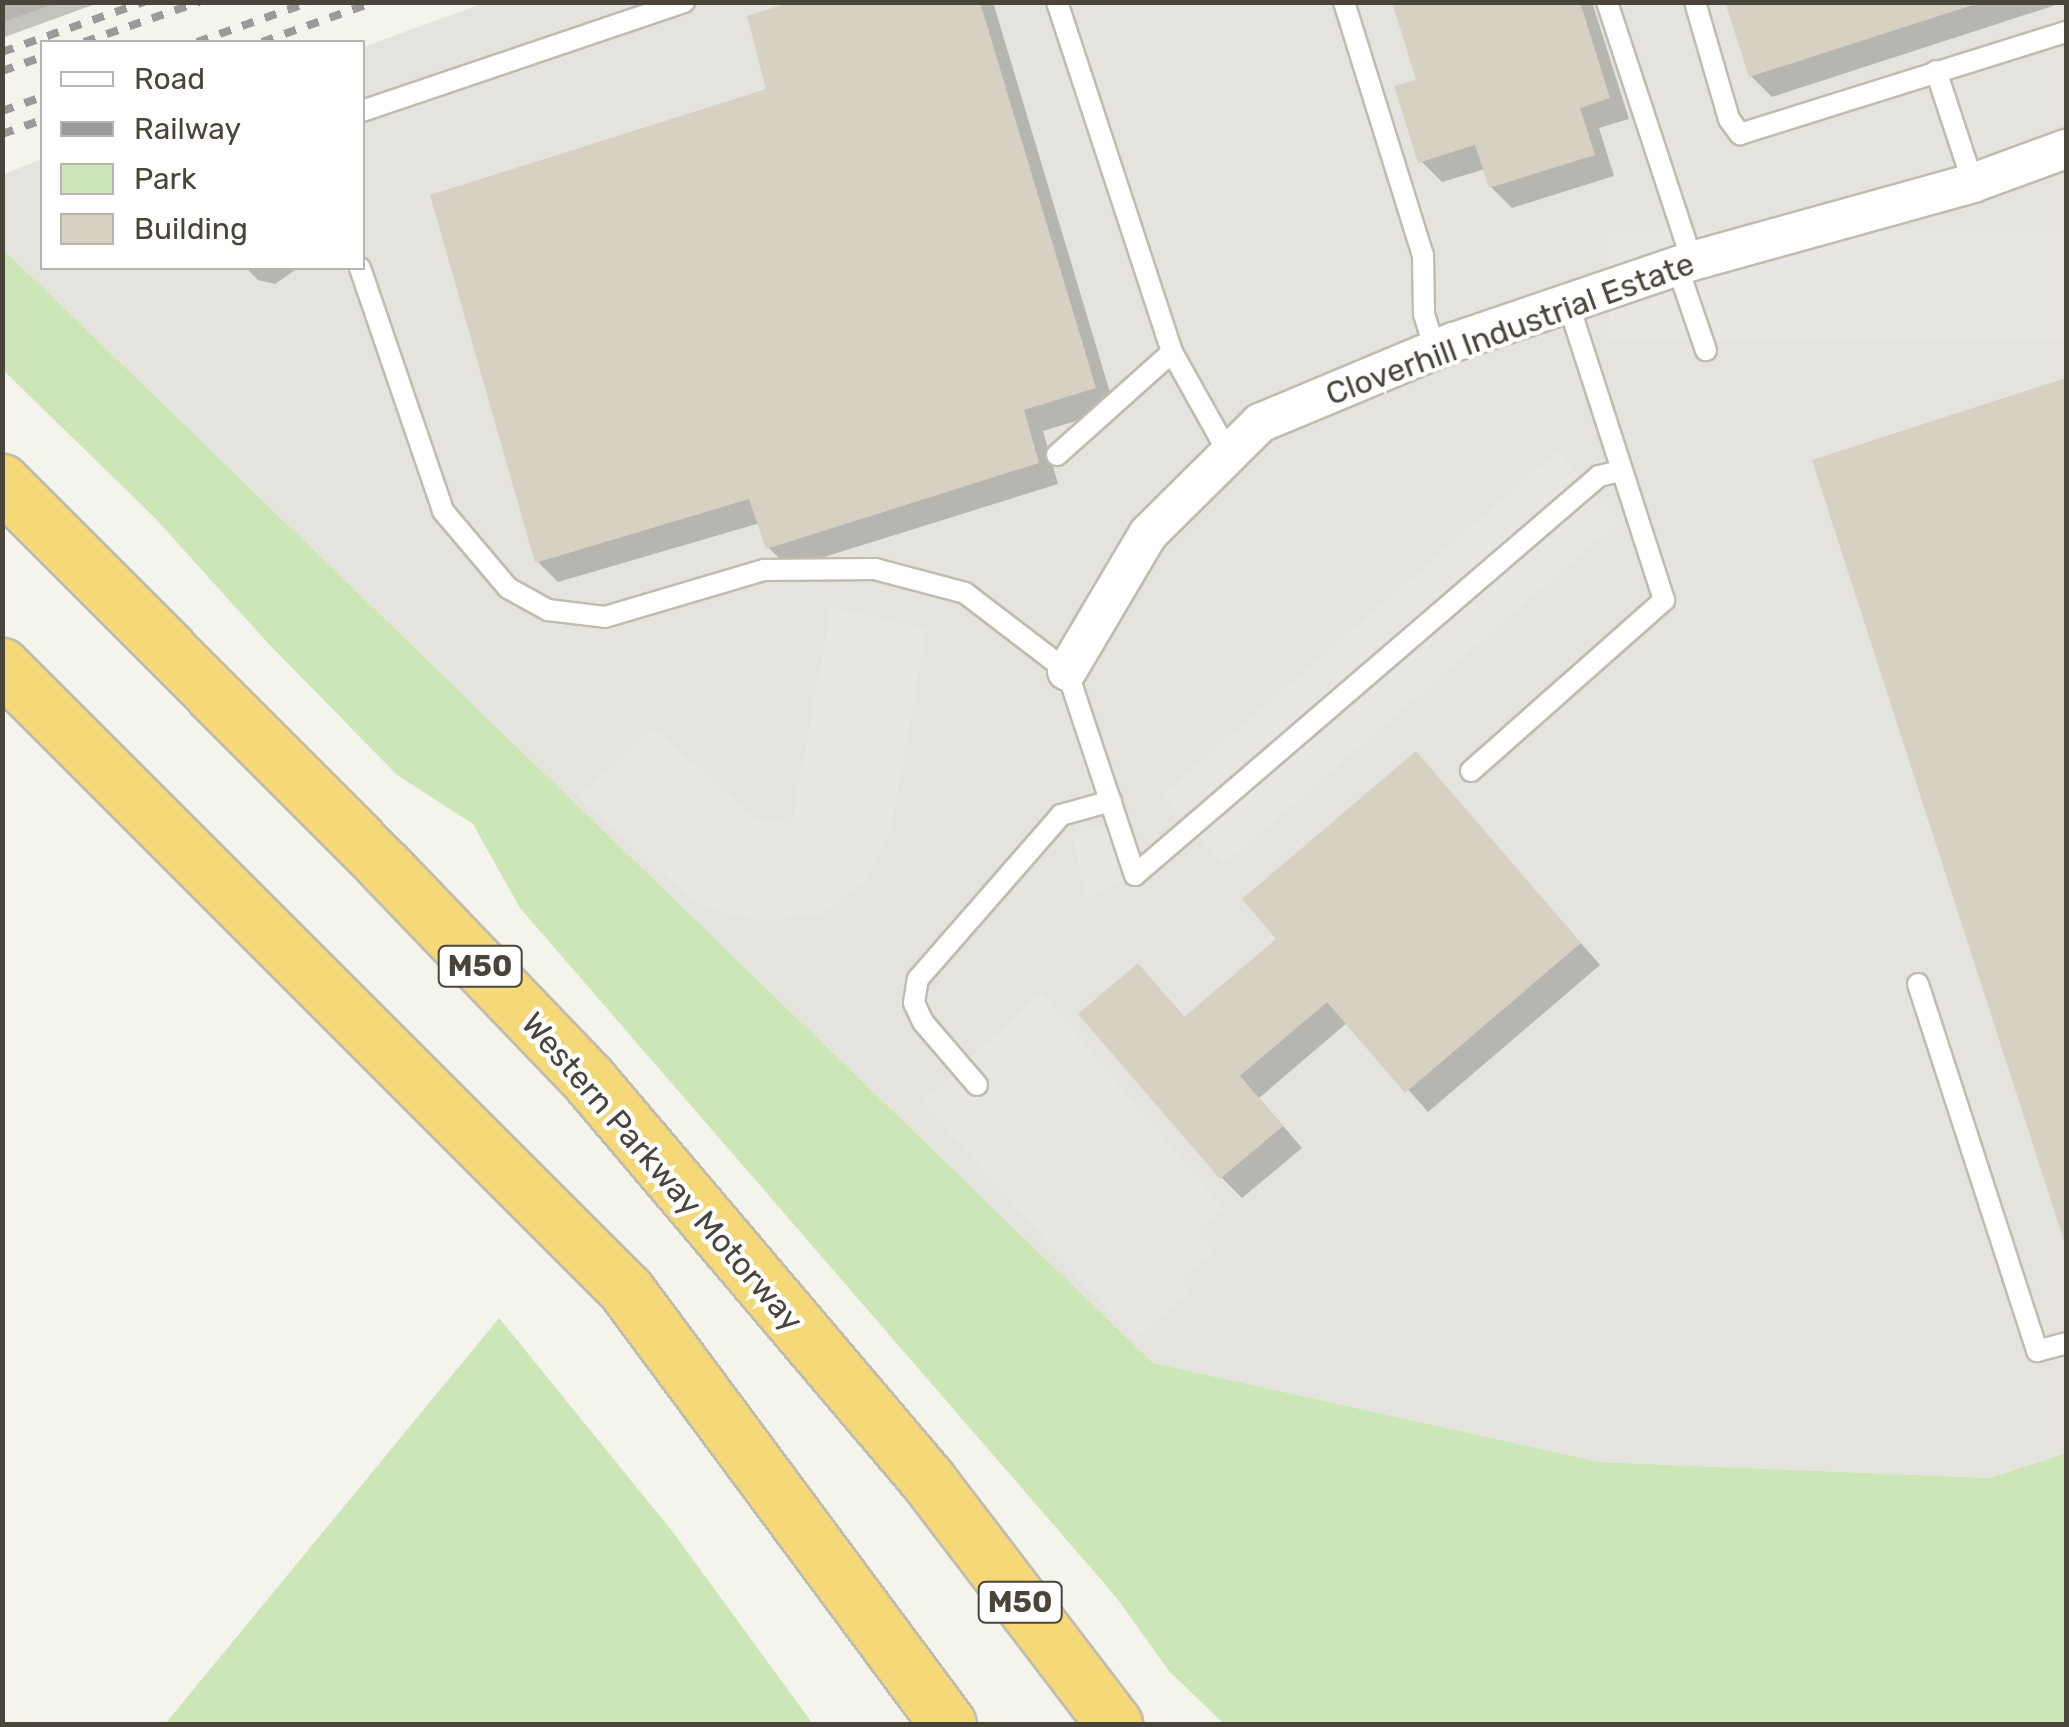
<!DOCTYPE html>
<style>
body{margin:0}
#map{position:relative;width:2069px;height:1727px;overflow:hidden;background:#f5f4ec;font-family:Rubik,sans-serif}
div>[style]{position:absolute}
.industrial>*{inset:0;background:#e5e3dd}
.green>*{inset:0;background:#cce6b8}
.parking>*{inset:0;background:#e7e6e3;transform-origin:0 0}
.shadow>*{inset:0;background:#0003}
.building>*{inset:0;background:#d6d1c2}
.roads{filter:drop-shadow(2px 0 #c0bcaf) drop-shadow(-2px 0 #c0bcaf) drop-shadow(0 2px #c0bcaf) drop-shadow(0 -2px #c0bcaf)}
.lane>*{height:20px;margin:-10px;padding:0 10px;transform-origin:10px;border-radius:10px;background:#fff}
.street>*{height:38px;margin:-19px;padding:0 19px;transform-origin:19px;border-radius:19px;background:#fff}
.highway>*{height:55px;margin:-27.5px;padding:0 27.5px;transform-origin:27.5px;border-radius:27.5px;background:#f5d978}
.rail>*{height:8px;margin-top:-4px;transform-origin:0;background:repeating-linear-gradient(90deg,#9a9a9a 0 12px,transparent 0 24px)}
span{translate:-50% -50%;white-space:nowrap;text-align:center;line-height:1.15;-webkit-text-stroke:9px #fff;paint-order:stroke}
.shield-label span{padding:2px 8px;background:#fff;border:2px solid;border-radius:8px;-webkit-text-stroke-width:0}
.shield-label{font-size:30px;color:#4a453a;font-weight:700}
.street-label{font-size:32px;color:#4a453a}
.frame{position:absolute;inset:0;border:5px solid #4a453a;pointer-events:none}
.legend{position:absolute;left:40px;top:40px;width:325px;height:230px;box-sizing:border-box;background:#fff;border:2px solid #b7b5b0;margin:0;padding:12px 18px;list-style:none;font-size:30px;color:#4a453a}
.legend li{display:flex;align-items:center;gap:20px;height:50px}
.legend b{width:50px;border:2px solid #b7b5b0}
</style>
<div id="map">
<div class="industrial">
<div style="clip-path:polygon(3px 2px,57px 2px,57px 3px,3px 22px)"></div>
<div style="clip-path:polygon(484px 3px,2066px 3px,2066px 1453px,1990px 1478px,1599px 1462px,1153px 1363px,3px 249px,2px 175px,42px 159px,42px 268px,362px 268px,363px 47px)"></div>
</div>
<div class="green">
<div style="clip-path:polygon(3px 249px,1153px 1363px,1599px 1462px,1990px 1478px,2066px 1453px,2066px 1724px,1224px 1724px,1169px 1671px,1116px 1597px,520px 908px,473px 824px,397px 775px,265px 640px,155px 518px,3px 370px)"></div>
<div style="clip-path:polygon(499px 1318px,672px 1531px,813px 1724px,165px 1724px)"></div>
</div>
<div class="parking">
<div style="left:2066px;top:231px;width:110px;height:457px;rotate:90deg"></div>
<div style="left:1558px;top:451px;width:93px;height:524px;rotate:49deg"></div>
<div style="clip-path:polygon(831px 608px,926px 628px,892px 826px,866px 881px,822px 914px,758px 921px,700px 906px,578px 797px,654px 728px,756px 819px,792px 823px)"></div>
<div style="clip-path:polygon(1118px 823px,1135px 875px,1086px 898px,1072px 834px)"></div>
<div style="clip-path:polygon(1041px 993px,1224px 1210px,1197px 1231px,1213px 1252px,1181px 1280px,1190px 1292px,1134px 1339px,923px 1102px)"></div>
</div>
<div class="shadow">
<div style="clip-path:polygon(2px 2px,101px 2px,2px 38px)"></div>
<div style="clip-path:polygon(799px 2px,993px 2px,1115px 409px,1043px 431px,1058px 484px,789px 568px,768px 547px,760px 523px,558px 582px,537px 561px,769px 91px)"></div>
<div style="clip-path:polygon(1394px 2px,1592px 2px,1629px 119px,1599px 128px,1614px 176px,1512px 208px,1491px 187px,1485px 169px,1442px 182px,1421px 161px,1419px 81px)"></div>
<div style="clip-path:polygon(1728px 2px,2065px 2px,1772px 97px,1751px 76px)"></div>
<div style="clip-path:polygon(246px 268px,298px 268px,275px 284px,258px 280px)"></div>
<div style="clip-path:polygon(2066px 381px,2066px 1241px,1815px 462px)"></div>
<div style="clip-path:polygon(1416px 754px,1600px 965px,1428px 1112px,1348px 1022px,1259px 1098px,1302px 1148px,1242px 1198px,1221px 1177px,1158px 987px,1186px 1019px,1280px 939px)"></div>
</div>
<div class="building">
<div style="clip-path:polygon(791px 2px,980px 2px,1096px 388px,1024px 410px,1039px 463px,766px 549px,749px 499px,535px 563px,430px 195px,766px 89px,747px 16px)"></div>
<div style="clip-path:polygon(1392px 2px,1580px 2px,1610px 98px,1580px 108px,1595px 155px,1489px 188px,1475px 145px,1418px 163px,1394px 86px,1416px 80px)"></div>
<div style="clip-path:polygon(1725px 2px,1979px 2px,1979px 3px,1749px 77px)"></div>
<div style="clip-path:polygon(2066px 378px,2066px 1247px,1812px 460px)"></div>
<div style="clip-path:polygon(1416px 751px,1581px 943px,1405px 1093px,1327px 1002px,1240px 1076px,1283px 1126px,1220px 1179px,1078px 1014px,1138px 963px,1184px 1017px,1276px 939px,1242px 899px)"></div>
</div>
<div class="roads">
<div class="lane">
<div style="left:1057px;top:2px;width:368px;rotate:71.8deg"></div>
<div style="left:1172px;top:352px;width:117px;rotate:60.8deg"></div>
<div style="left:1344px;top:2px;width:265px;rotate:72.7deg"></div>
<div style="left:1423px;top:255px;width:59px;rotate:89deg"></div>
<div style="left:1424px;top:314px;width:38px;rotate:73deg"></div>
<div style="left:1607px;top:2px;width:273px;rotate:71.8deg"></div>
<div style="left:1695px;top:2px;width:122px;rotate:73.8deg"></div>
<div style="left:1729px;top:119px;width:19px;rotate:54deg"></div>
<div style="left:1740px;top:134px;width:342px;rotate:-17.4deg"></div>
<div style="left:1936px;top:71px;width:118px;rotate:71.7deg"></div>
<div style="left:362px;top:111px;width:340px;rotate:-18.7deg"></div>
<div style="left:1677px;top:266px;width:89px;rotate:71deg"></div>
<div style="left:360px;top:268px;width:257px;rotate:71.1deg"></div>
<div style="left:443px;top:511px;width:101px;rotate:49.8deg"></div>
<div style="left:508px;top:588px;width:46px;rotate:28.8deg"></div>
<div style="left:548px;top:610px;width:57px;rotate:7deg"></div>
<div style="left:605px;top:617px;width:166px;rotate:-16.5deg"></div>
<div style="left:764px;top:570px;width:111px;rotate:-0.5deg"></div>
<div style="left:875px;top:569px;width:93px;rotate:14.9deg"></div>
<div style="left:965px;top:593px;width:128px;rotate:37.4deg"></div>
<div style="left:1067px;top:671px;width:215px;rotate:71.6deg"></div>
<div style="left:1135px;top:875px;width:612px;rotate:-40.69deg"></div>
<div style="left:1599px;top:476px;width:22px;rotate:-13deg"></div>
<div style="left:1057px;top:455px;width:154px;rotate:-41.8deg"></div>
<div style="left:1471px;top:771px;width:258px;rotate:-41.5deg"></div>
<div style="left:1664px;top:600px;width:312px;rotate:-107.9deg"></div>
<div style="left:1918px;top:984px;width:386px;rotate:72deg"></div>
<div style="left:2037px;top:1351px;width:30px;rotate:-15deg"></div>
<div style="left:977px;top:1085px;width:83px;rotate:-130.6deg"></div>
<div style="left:923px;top:1022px;width:21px;rotate:-115deg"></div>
<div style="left:914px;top:1003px;width:24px;rotate:-81deg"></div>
<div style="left:918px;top:979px;width:218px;rotate:-48.9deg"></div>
<div style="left:1061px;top:815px;width:52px;rotate:-15.6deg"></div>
</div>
<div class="street">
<div style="left:1067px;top:671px;width:159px;rotate:-59.4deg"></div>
<div style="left:1148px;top:534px;width:158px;rotate:-44.7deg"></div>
<div style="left:1260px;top:423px;width:210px;rotate:-22.7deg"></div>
<div style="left:1454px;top:342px;width:251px;rotate:-18.8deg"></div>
<div style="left:1692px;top:261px;width:292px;rotate:-15.5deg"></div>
<div style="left:1973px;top:183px;width:99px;rotate:-20.1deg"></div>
</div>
<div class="highway">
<div style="left:2px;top:482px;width:542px;rotate:45.15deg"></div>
<div style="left:384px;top:866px;width:296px;rotate:46.2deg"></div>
<div style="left:589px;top:1080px;width:523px;rotate:49.73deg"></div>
<div style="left:927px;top:1479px;width:308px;rotate:52.6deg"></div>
<div style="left:2px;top:666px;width:882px;rotate:45deg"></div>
<div style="left:626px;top:1290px;width:540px;rotate:53.43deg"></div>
</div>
</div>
<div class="rail">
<div style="left:84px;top:42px;width:122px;rotate:-19.2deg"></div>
<div style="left:197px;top:42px;width:120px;rotate:-19.5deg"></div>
<div style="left:262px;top:42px;width:119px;rotate:-19.7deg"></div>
<div style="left:2px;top:52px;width:151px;rotate:-19.4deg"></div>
<div style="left:2px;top:71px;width:42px;rotate:-19.3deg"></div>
<div style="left:2px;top:111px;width:42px;rotate:-19.3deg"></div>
<div style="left:2px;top:134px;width:42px;rotate:-19.3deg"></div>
</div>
<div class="shield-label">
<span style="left:480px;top:966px">M50</span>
<span style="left:1020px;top:1602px">M50</span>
</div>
<div class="street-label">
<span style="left:1510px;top:329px;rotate:-20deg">Cloverhill Industrial Estate</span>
<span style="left:662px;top:1172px;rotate:49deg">Western Parkway Motorway</span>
</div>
<div class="frame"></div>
<ul class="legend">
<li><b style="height:12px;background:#fff"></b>Road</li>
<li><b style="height:12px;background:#9a9a9a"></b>Railway</li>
<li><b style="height:28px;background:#cce6b8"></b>Park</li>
<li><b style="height:28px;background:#d6d1c2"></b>Building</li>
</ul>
</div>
